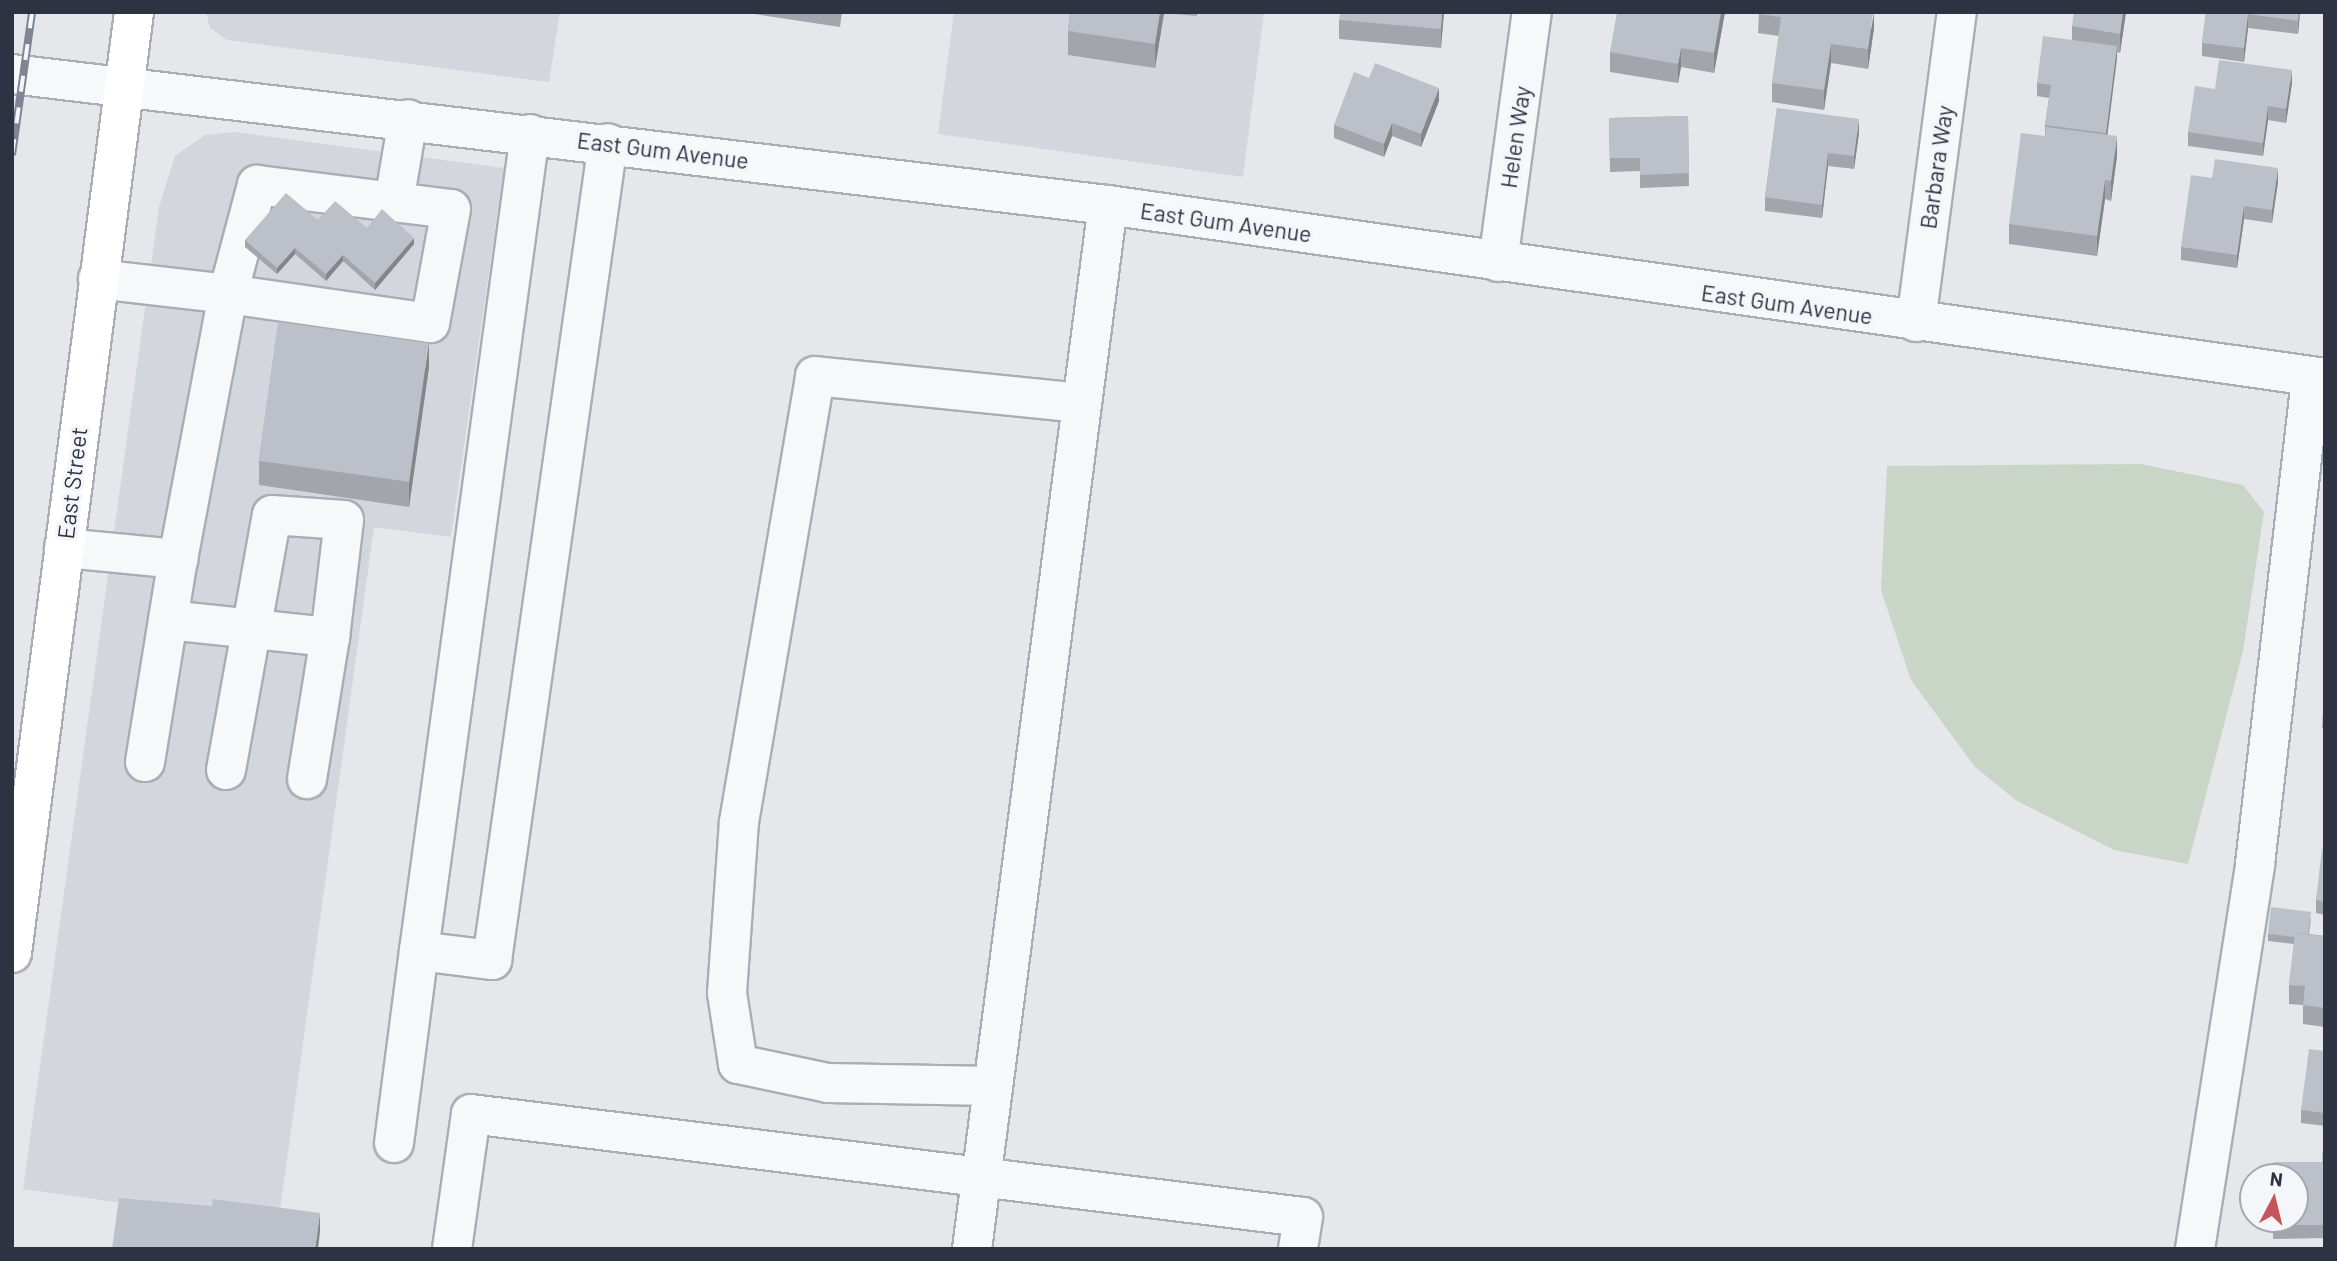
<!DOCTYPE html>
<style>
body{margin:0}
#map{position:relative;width:2337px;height:1261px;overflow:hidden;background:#e5e7eb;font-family:Barlow,sans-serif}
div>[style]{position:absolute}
.built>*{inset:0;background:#d3d6dd}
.green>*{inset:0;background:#c9d5c6}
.roads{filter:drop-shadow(2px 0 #aaadb5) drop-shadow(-2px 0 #aaadb5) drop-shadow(0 2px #aaadb5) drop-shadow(0 -2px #aaadb5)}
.minor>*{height:38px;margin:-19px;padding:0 19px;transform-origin:19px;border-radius:19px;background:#f7f8fa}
.major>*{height:38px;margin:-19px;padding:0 19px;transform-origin:19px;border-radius:19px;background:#fff}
.rail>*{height:8px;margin-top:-4px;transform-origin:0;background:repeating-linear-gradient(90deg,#f4f6f9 0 16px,#7f8594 0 32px);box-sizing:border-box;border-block:2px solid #7f8594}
.wall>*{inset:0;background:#a2a5ac}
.shaded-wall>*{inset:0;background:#84868c}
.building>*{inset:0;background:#bcc0c8;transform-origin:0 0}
span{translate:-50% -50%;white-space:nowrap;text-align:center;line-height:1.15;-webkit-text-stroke:7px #f4f6f9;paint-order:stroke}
.street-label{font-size:23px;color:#2d3343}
.frame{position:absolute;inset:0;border:14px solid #2d3343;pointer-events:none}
.north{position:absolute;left:2239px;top:1163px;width:70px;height:70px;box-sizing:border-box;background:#f4f6f9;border:2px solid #a4a8b0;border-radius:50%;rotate:7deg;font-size:19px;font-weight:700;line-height:28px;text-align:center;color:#2d3343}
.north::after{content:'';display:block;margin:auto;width:24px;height:32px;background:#c6545c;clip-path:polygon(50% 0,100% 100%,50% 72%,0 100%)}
</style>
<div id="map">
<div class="built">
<div style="clip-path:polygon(206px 12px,560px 12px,549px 82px,227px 40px,210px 28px)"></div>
<div style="clip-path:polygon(954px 12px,1264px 12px,1243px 177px,938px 134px)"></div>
<div style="clip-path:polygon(236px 132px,504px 168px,451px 537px,374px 527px,278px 1225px,23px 1189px,159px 207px,175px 156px,205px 135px)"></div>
</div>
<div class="green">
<div style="clip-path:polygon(2141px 464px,2243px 485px,2264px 512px,2243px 651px,2188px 864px,2114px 850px,2017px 801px,1975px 767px,1911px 680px,1881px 590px,1887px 466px)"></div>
</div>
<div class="roads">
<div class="minor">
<div style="left:12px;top:74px;width:1104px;rotate:6.82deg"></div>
<div style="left:1108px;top:205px;width:1229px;rotate:8.09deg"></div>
<div style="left:530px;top:134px;width:825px;rotate:97.74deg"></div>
<div style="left:419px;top:951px;width:74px;rotate:7deg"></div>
<div style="left:492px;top:960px;width:825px;rotate:-81.92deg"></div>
<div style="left:257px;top:185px;width:195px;rotate:7.1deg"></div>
<div style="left:451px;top:209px;width:116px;rotate:100.4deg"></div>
<div style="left:430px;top:323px;width:204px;rotate:-171.8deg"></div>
<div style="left:228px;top:294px;width:113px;rotate:-75.1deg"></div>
<div style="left:394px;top:202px;width:84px;rotate:-80.4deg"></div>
<div style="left:1498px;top:262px;width:252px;rotate:-82.3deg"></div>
<div style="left:1916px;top:322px;width:313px;rotate:-82.5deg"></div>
<div style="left:64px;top:548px;width:115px;rotate:5.5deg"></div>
<div style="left:178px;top:559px;width:270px;rotate:-79.3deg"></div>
<div style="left:228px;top:294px;width:131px;rotate:-173.4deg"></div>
<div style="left:168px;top:620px;width:163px;rotate:6deg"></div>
<div style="left:330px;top:637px;width:144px;rotate:99.2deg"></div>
<div style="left:145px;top:762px;width:206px;rotate:-80.8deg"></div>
<div style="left:226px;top:770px;width:259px;rotate:-79.8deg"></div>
<div style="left:272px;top:515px;width:72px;rotate:4deg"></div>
<div style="left:344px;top:520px;width:118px;rotate:96.8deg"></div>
<div style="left:993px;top:1086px;width:165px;rotate:-179deg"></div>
<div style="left:828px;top:1083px;width:92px;rotate:-168.1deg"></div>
<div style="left:738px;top:1064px;width:72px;rotate:-98.8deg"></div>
<div style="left:727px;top:993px;width:171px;rotate:-86deg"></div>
<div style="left:739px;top:822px;width:452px;rotate:-80.3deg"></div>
<div style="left:815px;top:376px;width:268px;rotate:5.8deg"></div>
<div style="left:394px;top:1143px;width:194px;rotate:-82.6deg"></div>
<div style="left:452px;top:1249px;width:136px;rotate:-82deg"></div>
<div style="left:471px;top:1114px;width:838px;rotate:7.06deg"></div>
<div style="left:1303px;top:1217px;width:32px;rotate:99deg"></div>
<div style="left:972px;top:1249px;width:1053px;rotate:-82.58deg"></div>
<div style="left:2195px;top:1249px;width:390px;rotate:-81.1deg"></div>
<div style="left:2255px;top:864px;width:490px;rotate:-83.4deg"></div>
</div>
<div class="major">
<div style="left:12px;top:953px;width:949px;rotate:-82.61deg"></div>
</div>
</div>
<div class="rail">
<div style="left:12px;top:155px;width:144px;rotate:-82deg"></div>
</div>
<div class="wall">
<div style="clip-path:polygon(741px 12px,842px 12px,840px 27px)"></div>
<div style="clip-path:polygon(1070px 12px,1197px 12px,1197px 16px,1164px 13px,1155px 68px,1068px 55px,1068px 31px)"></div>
<div style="clip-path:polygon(1444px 12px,1441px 48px,1339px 39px,1339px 20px)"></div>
<div style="clip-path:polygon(1725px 12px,1714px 73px,1681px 67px,1678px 83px,1610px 72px,1610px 52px)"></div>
<div style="clip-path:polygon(1759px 12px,1874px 28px,1868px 69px,1831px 63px,1824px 110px,1772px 102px,1772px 83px,1779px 36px,1758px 33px)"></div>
<div style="clip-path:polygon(2126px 12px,2120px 53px,2117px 52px,2107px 135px,2117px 156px,2111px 201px,2105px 199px,2097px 256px,2009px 244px,2009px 224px,2045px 136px,2045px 125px,2049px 98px,2037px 96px,2037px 83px,2072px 40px,2072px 26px)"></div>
<div style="clip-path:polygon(2206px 12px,2300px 12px,2298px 34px,2248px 28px,2244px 62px,2202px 56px,2202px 43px)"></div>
<div style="clip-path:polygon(1369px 78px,1439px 101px,1421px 147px,1392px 136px,1384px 157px,1334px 138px,1334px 125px)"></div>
<div style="clip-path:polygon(2292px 83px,2286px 123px,2268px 120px,2263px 156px,2188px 146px,2188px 132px,2215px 89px)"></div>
<div style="clip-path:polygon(1777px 108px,1859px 133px,1854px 169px,1828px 166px,1822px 218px,1765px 211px,1765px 197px)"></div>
<div style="clip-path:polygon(1688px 116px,1689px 186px,1640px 188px,1640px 171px,1610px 172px,1609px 118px)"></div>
<div style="clip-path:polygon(2212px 178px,2278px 182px,2272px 223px,2244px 219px,2237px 268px,2181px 260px,2181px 247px)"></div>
<div style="clip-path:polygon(318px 220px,367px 228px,414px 244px,375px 290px,343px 261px,326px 281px,295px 254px,277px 274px,245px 247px,245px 240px)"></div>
<div style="clip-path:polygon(429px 367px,409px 507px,259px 485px,259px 461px)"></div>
<div style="clip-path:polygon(2325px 694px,2325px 729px,2322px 728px)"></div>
<div style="clip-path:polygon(2325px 849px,2325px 915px,2316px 913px,2316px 900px)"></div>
<div style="clip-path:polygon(2311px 918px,2309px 934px,2325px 936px,2325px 1027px,2303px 1024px,2303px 1005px,2289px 1004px,2289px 985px,2294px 944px,2268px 941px,2268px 934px)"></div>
<div style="clip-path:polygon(2325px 1051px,2325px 1126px,2301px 1123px,2301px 1110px)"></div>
<div style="clip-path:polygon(2325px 1151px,2325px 1238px,2273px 1239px,2273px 1219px,2322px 1162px)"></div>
</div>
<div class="shaded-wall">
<div style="clip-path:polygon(1160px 12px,1164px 13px,1155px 68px,1155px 44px)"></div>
<div style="clip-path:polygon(1442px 12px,1444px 12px,1441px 48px,1441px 29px)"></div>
<div style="clip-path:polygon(1721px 12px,1725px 12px,1714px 73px,1714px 53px)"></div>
<div style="clip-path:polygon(1874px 12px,1874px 28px,1868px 69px,1868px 49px)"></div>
<div style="clip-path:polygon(2123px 12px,2126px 12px,2120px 53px,2120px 34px)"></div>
<div style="clip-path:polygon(2299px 12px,2300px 12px,2298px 34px,2298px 21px)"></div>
<div style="clip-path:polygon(2248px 14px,2248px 28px,2244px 62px,2244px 48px)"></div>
<div style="clip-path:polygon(1831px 44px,1831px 63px,1824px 110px,1824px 90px)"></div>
<div style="clip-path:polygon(2117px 46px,2117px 59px,2106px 146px,2106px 133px)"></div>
<div style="clip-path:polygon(1681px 48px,1681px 67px,1678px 83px,1678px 64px)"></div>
<div style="clip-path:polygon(2292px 70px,2292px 83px,2286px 123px,2286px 109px)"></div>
<div style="clip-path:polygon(1439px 88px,1439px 101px,1421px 147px,1421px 134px)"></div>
<div style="clip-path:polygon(2268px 106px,2268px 120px,2263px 156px,2263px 143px)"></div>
<div style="clip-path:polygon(1859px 119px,1859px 133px,1854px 169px,1854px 156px)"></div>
<div style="clip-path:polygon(1392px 123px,1392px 136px,1384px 157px,1384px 144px)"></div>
<div style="clip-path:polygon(2117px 136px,2117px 156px,2111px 201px,2111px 181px)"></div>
<div style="clip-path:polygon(1828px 153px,1828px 166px,1822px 218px,1822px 205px)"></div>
<div style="clip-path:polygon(2278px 168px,2278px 182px,2272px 223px,2272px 210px)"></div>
<div style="clip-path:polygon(2105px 180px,2105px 199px,2097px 256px,2097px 236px)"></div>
<div style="clip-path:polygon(2244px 206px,2244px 219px,2237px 268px,2237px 255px)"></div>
<div style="clip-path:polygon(414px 238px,414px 244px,375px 290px,375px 283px)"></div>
<div style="clip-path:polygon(295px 248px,295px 254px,277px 274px,277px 268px)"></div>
<div style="clip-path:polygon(343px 255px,343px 261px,326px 281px,326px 274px)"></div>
<div style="clip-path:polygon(429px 342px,429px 367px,409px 507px,409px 483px)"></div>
<div style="clip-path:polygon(320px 1213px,320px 1232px,318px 1249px,315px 1249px)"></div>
</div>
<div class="building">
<div style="clip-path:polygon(1070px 12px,1160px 12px,1155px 44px,1068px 31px)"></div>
<div style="clip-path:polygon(1340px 12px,1442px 12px,1441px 29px,1339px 20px)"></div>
<div style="clip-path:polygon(1617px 12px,1721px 12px,1714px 53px,1681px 48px,1678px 64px,1610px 52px)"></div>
<div style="clip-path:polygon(1759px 12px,1873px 12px,1868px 49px,1831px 44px,1824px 90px,1772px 83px,1781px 17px,1758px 14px)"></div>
<div style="clip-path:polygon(2074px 12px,2123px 12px,2120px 34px,2072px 26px)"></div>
<div style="clip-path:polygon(2206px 12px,2299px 12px,2298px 21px,2248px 14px,2244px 48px,2202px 43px)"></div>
<div style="clip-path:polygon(2043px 36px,2117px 46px,2106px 133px,2045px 125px,2051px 85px,2037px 83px)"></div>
<div style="clip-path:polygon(2219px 60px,2292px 70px,2286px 109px,2268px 106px,2263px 143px,2188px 132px,2195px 86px,2215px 89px)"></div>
<div style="clip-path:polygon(1375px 63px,1439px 88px,1421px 134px,1392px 123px,1384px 144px,1334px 125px,1354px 72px,1369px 78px)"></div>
<div style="clip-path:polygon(1777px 108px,1859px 119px,1854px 156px,1828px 153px,1822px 205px,1765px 197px)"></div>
<div style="clip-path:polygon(1688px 116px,1689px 173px,1640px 175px,1640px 158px,1610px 158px,1609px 118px)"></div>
<div style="clip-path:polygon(2046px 127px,2117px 136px,2111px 181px,2105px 180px,2097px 236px,2009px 224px,2021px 133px,2045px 136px)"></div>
<div style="clip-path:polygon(2215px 159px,2278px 168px,2272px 210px,2244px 206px,2237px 255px,2181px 247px,2191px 175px,2212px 178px)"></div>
<div style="clip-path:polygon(286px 193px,318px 220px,335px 201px,367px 228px,382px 209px,414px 238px,375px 283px,343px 255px,326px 274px,295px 248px,277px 268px,245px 240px)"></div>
<div style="left:278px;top:322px;width:152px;height:140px;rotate:8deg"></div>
<div style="clip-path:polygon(2325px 694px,2325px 722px,2322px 721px)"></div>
<div style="clip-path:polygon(2322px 849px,2325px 849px,2325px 902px,2316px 900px)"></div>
<div style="clip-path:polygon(2271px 907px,2311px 912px,2308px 934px,2295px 933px,2295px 937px,2268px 934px)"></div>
<div style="clip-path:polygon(2295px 933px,2325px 936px,2325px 1008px,2303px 1005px,2305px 986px,2289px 985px)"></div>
<div style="clip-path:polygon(2309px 1049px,2325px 1051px,2325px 1113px,2301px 1110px)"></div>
<div style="clip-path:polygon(2322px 1151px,2325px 1151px,2325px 1225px,2273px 1225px,2273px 1219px,2295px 1219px,2295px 1177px,2273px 1177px,2273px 1162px,2322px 1162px)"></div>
<div style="clip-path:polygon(119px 1198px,212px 1206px,213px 1199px,320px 1213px,315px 1249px,112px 1249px)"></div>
</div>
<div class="street-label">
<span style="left:1515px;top:137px;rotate:-82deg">Helen Way</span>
<span style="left:663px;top:150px;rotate:7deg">East Gum Avenue</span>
<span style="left:1936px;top:167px;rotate:-82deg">Barbara Way</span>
<span style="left:1226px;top:222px;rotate:8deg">East Gum Avenue</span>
<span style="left:1787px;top:304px;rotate:8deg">East Gum Avenue</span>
<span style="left:72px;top:483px;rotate:-83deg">East Street</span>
</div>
<div class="frame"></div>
<div class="north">N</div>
</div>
